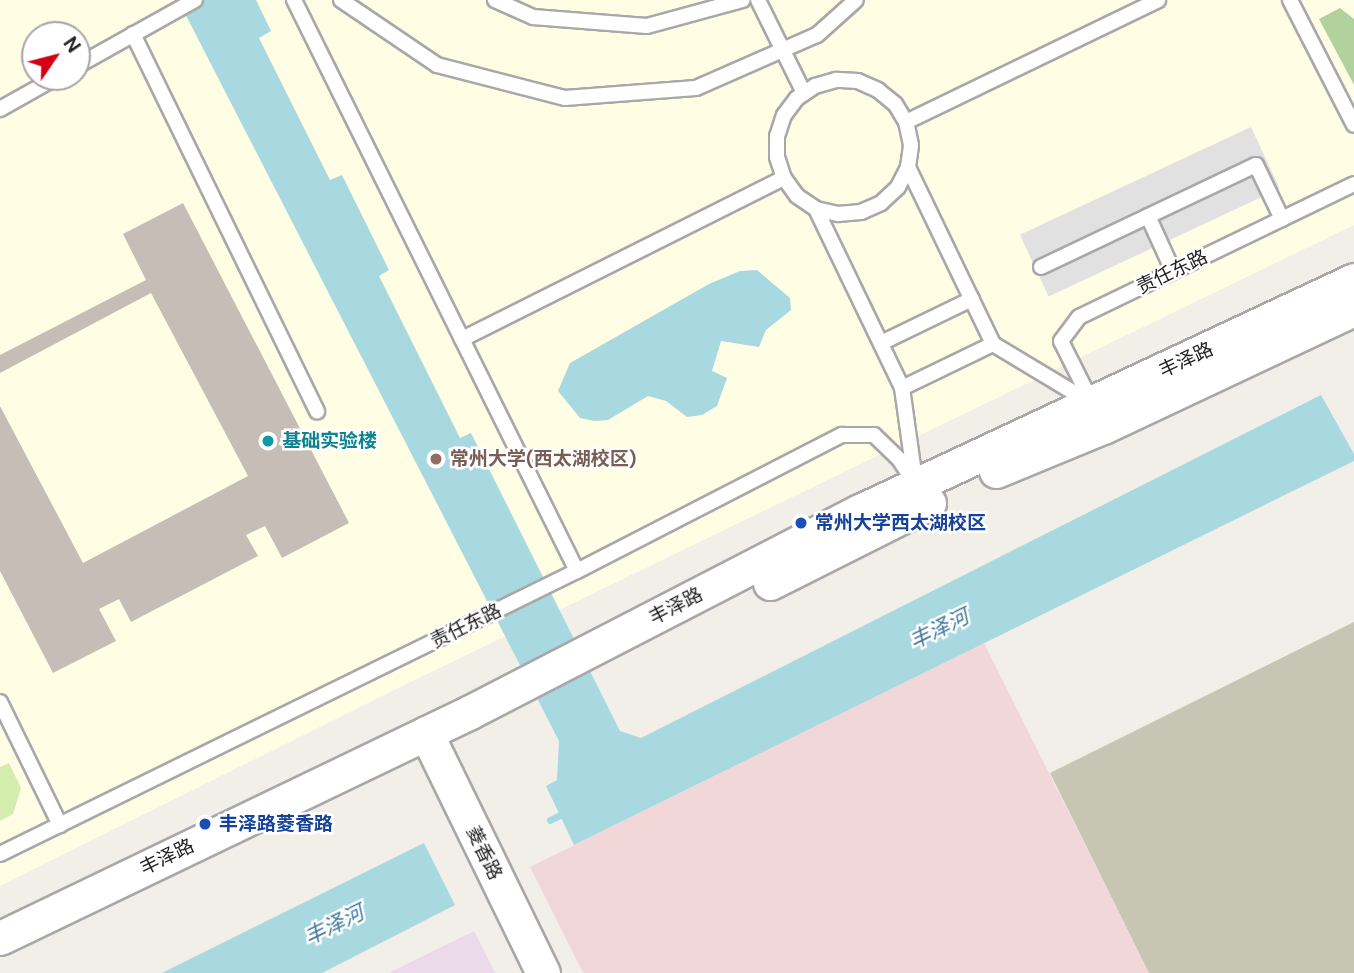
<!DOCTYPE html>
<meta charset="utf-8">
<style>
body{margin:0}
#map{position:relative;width:1354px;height:973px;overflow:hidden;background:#f2eee8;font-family:"DM Sans","Noto Sans SC",sans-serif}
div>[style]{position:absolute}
.commercial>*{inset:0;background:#f2d7d9}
.industrial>*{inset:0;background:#ebdae9}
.education>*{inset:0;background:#fffde4}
.construction>*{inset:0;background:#c7c5b3}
.grass>*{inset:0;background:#d2edad}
.forest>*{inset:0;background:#b1d29c}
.parking>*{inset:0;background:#e1e1e1;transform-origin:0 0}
.water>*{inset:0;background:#a8d9e0}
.stream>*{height:7px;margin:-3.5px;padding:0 3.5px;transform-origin:3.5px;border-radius:3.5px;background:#a8d9e0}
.building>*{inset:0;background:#c7bdb7}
.roads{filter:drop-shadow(2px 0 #a8a8a8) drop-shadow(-2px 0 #a8a8a8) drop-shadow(0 2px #a8a8a8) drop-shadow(0 -2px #a8a8a8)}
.service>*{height:14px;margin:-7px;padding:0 7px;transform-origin:7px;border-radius:7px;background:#fff}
.tertiary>*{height:33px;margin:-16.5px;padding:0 16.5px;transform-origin:16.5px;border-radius:16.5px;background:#fff}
.dots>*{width:19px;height:19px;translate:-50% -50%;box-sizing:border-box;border:4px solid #fff;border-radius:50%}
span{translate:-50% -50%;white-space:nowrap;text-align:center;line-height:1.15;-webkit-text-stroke:5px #fff;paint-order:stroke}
.street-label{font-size:19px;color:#212121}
.culture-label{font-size:19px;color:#0d838f;font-weight:700}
.left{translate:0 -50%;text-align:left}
.education-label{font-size:19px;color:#785e54;font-weight:700}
.transit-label{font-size:19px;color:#164399;font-weight:700}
.water-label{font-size:21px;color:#41779d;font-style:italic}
.north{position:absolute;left:21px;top:21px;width:70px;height:70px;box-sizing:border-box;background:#fff;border:2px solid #a6a6a6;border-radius:50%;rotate:55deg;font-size:19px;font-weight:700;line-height:28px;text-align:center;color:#212121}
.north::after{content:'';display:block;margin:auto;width:24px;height:32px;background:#d30013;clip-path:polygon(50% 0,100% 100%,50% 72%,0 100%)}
</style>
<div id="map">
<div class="commercial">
<div style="clip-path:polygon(984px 643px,1149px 973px,583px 973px,530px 867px)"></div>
</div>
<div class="industrial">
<div style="clip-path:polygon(474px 931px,495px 973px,389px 973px)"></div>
</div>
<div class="education">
<div style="clip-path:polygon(evenodd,0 0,1354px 0,1354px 225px,388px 693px,0 886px,0 0,35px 35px,77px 35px,77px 77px,35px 77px,35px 35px)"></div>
</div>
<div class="construction">
<div style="clip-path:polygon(1354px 622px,1354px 973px,1149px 973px,1050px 773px)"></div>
</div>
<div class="grass">
<div style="clip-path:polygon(9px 763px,21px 788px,13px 814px,0 821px,0 767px)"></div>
</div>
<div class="forest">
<div style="clip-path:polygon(1340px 8px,1354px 19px,1354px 85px,1319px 19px)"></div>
</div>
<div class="parking">
<div style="left:1251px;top:127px;width:68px;height:255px;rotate:65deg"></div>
</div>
<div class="water">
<div style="clip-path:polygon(178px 0,256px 0,271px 31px,259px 38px,330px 180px,342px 175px,389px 270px,379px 276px,460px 438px,471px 433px,620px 731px,641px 738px,1321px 395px,1354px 454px,1354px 461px,574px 845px,546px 786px,557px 780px,559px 741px)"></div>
<div style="clip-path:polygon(757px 270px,790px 298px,791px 310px,766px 330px,759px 347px,721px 341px,712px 371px,727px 378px,717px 406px,702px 415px,687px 417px,666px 401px,648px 396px,608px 420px,595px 421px,580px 418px,558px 391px,570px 363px,709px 284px,740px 271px)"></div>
<div style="clip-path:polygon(424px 843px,455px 905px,322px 973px,162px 973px)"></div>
</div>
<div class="stream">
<div style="left:550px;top:820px;width:20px;rotate:-27deg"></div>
</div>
<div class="building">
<div style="clip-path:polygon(183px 203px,349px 523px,282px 558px,265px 526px,246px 535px,258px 556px,131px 622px,119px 599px,99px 609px,116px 641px,53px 673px,0 571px,0 406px,83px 563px,248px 476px,151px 293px,0 373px,0 355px,146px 280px,123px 234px)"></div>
</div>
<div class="roads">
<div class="service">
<div style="left:294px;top:0;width:637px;rotate:63.64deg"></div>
<div style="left:341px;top:0;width:116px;rotate:34.1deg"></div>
<div style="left:437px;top:65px;width:132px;rotate:14.5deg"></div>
<div style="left:565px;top:98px;width:131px;rotate:-4.4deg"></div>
<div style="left:696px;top:88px;width:132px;rotate:-23.7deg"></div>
<div style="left:817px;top:35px;width:52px;rotate:-41.9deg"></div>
<div style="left:495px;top:0;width:42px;rotate:24.1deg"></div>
<div style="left:533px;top:17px;width:114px;rotate:4.5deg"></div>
<div style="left:647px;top:26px;width:99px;rotate:-15.2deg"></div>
<div style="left:758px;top:0;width:104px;rotate:63.7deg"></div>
<div style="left:1290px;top:0;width:140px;rotate:62.9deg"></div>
<div style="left:133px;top:34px;width:420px;rotate:64deg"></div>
<div style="left:77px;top:66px;width:135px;rotate:-29.2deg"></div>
<div style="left:0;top:109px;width:65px;rotate:-29.3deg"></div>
<div style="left:906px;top:122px;width:280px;rotate:-25.8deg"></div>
<div style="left:908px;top:167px;width:196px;rotate:64.3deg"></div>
<div style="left:993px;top:344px;width:114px;rotate:31deg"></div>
<div style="left:816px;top:209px;width:23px;rotate:13deg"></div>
<div style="left:838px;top:214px;width:23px;rotate:-5deg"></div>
<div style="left:861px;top:212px;width:22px;rotate:-24deg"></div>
<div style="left:881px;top:203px;width:23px;rotate:-43deg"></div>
<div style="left:898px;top:187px;width:22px;rotate:-63deg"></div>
<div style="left:908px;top:167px;width:22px;rotate:-82deg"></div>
<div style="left:911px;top:145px;width:24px;rotate:-102deg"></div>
<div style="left:906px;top:122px;width:21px;rotate:-121deg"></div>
<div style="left:895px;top:104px;width:22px;rotate:-141deg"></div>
<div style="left:878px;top:90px;width:22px;rotate:-156deg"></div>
<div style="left:858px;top:81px;width:22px;rotate:-177deg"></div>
<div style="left:836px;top:80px;width:22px;rotate:164deg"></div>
<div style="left:815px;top:86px;width:22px;rotate:146deg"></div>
<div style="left:797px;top:98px;width:21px;rotate:127deg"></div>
<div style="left:784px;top:115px;width:22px;rotate:108deg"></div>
<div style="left:777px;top:136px;width:21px;rotate:90deg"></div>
<div style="left:777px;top:157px;width:22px;rotate:72deg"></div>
<div style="left:784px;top:178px;width:22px;rotate:54deg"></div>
<div style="left:797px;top:196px;width:23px;rotate:34deg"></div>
<div style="left:816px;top:209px;width:199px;rotate:64.3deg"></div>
<div style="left:902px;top:388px;width:93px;rotate:82deg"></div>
<div style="left:1148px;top:216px;width:60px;rotate:65.6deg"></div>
<div style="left:1041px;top:267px;width:238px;rotate:-25.4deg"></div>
<div style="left:1256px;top:165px;width:60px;rotate:64.3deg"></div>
<div style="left:462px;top:339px;width:360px;rotate:-26.6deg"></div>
<div style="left:881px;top:343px;width:101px;rotate:-25.8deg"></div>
<div style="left:902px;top:388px;width:101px;rotate:-25.8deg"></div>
<div style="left:1092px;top:403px;width:69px;rotate:-116.6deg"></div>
<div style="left:1061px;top:341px;width:30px;rotate:-53deg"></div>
<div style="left:1079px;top:317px;width:305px;rotate:-25.8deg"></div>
<div style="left:0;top:702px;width:137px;rotate:64deg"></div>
<div style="left:0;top:854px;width:643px;rotate:-26.13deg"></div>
<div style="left:577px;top:571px;width:298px;rotate:-27.2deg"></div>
<div style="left:842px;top:435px;width:32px"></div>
<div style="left:874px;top:435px;width:35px;rotate:44deg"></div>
<div style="left:899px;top:459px;width:31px;rotate:57deg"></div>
</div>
<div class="tertiary">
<div style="left:996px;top:471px;width:116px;rotate:-22.4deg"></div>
<div style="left:1103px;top:427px;width:277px;rotate:-25.2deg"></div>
<div style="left:770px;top:583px;width:178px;rotate:-26.7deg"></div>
<div style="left:426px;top:733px;width:267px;rotate:64deg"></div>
<div style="left:0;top:938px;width:522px;rotate:-25.68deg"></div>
<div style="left:470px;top:712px;width:439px;rotate:-27.3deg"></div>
<div style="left:860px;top:511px;width:545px;rotate:-25.06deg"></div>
</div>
</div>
<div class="dots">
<div style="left:268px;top:441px;background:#0f9aa8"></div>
<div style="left:436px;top:459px;background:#8d6e63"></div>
<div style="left:801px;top:523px;background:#1a4fb4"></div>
<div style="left:205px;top:824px;background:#1a4fb4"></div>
</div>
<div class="street-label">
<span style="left:1172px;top:272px;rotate:-26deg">责任东路</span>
<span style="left:1186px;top:360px;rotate:-25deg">丰泽路</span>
<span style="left:676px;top:606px;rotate:-27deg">丰泽路</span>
<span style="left:466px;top:626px;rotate:-26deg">责任东路</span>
<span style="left:484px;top:853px;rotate:64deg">菱香路</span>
<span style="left:167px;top:857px;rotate:-26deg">丰泽路</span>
</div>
<div class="culture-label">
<span class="left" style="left:282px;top:441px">基础实验楼</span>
</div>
<div class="education-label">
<span class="left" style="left:450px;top:459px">常州大学(西太湖校区)</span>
</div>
<div class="transit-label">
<span class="left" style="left:815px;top:523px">常州大学西太湖校区</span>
<span class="left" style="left:219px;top:824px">丰泽路菱香路</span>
</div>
<div class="water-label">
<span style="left:939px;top:629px;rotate:-26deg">丰泽河</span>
<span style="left:334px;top:925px;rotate:-26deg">丰泽河</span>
</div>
<div class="north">N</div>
</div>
